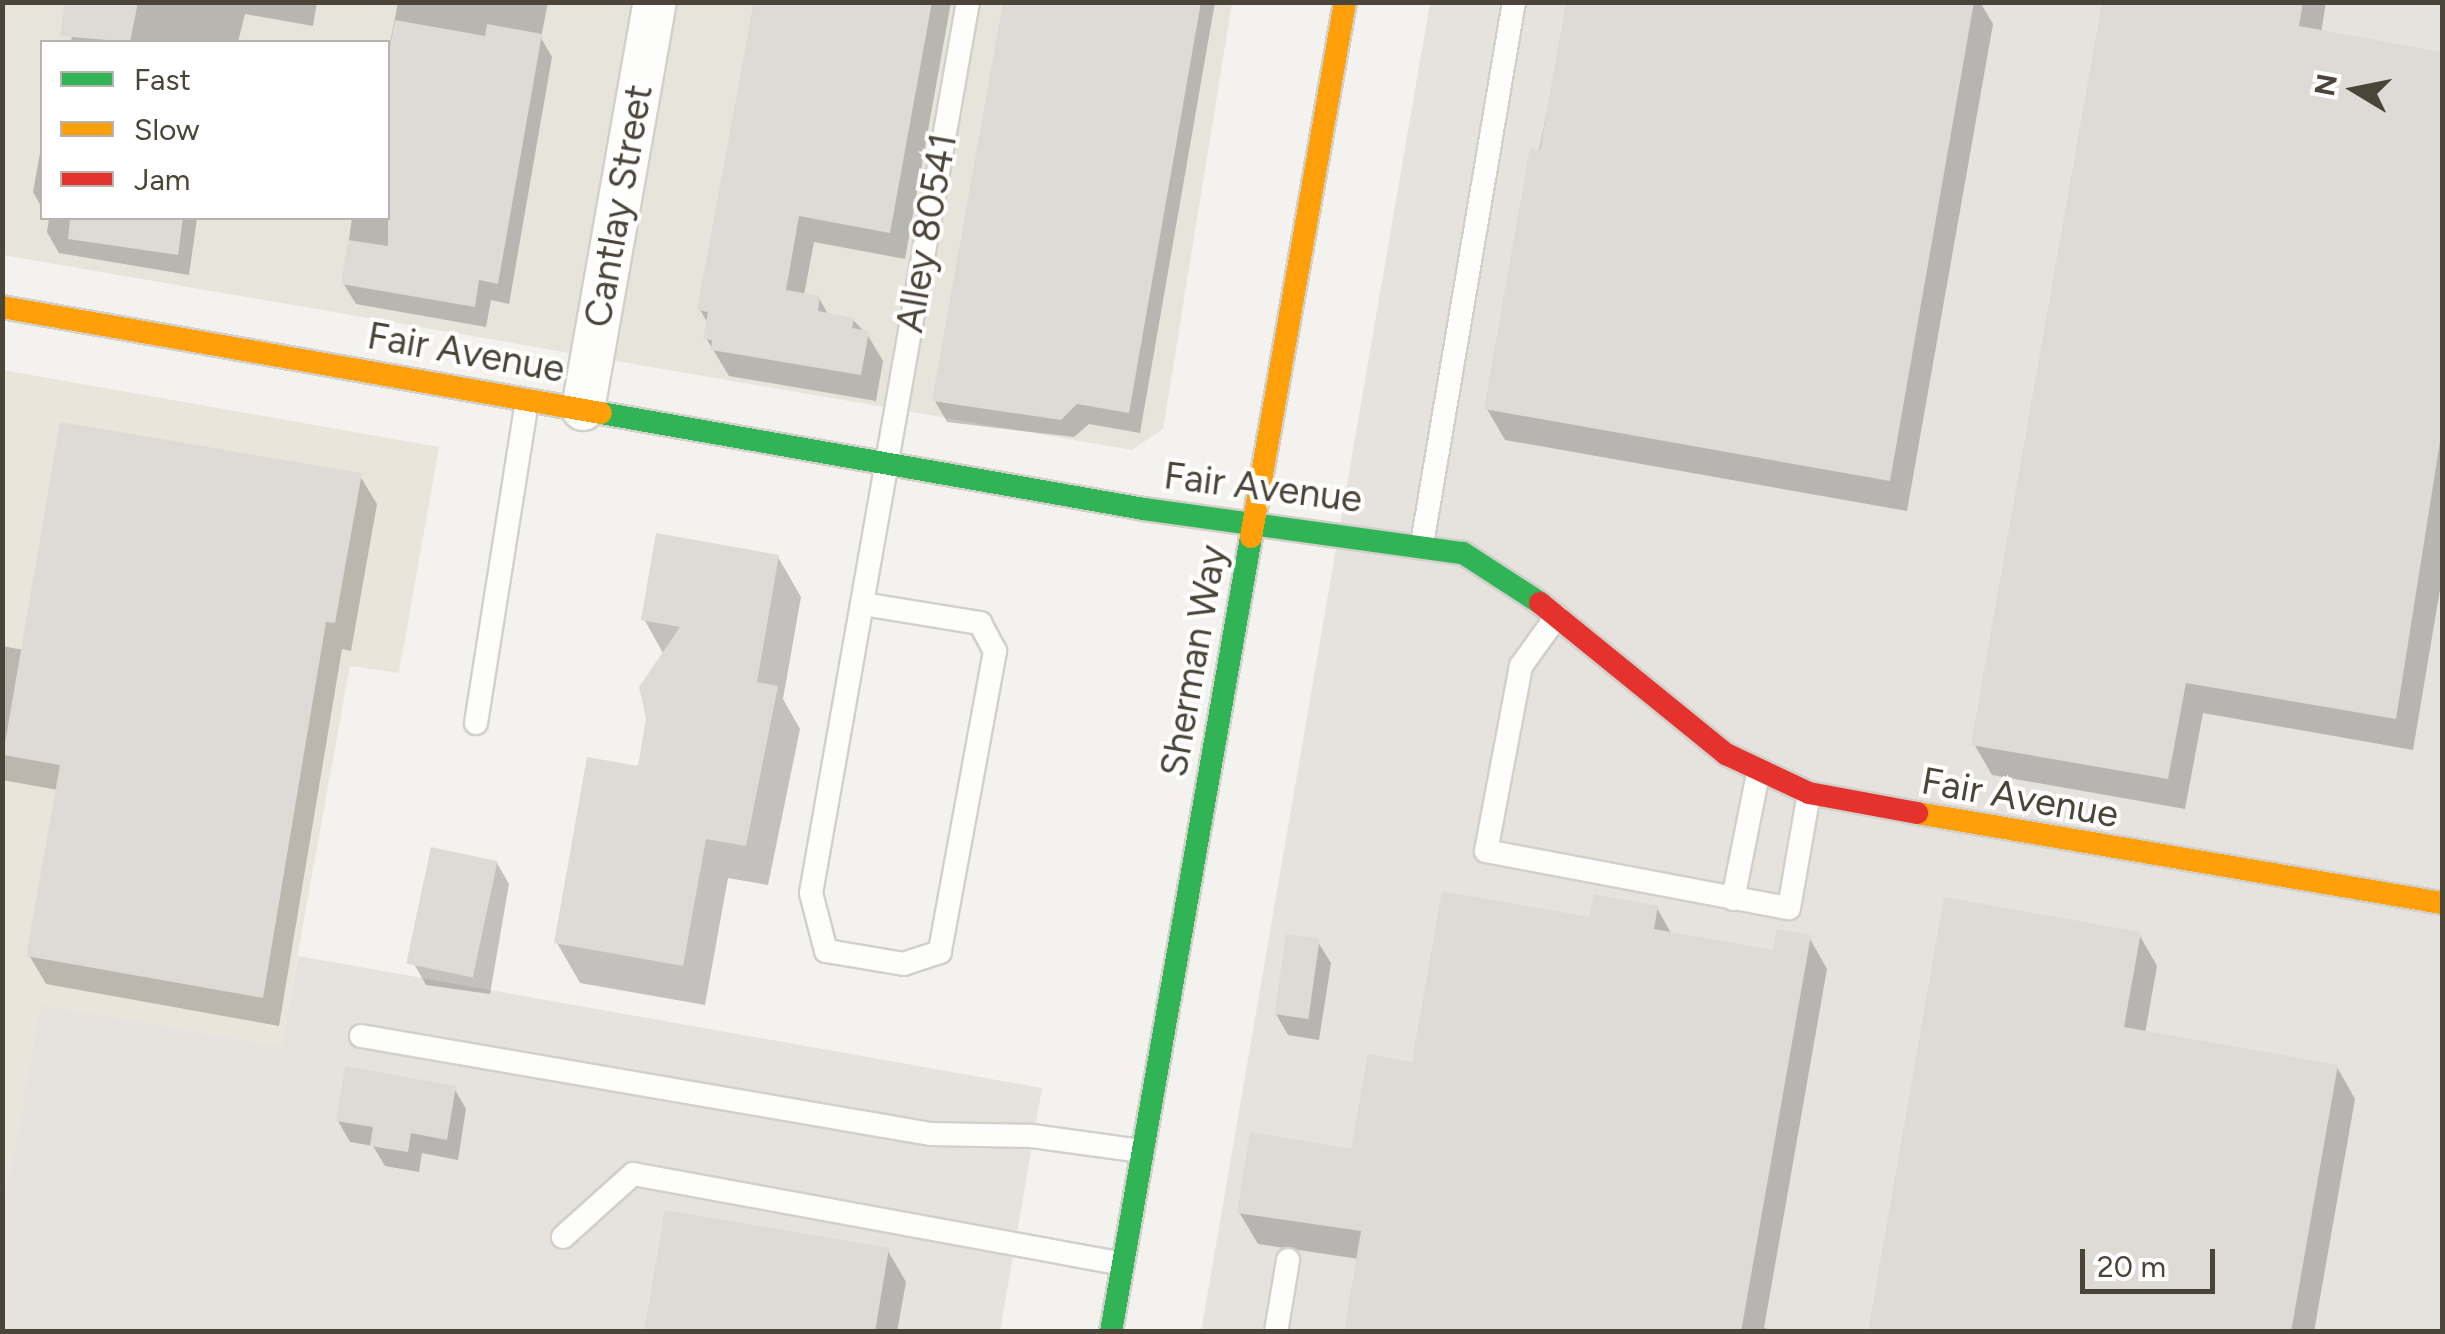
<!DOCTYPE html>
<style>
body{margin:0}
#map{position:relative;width:2445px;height:1334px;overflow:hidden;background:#f4f2ee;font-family:Figtree,sans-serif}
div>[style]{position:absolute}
.residential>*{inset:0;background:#e7e4dc}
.industrial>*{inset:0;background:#e6e2de}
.education>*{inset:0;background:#eae5da}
.shadow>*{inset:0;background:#0003}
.building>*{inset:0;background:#dedbd6;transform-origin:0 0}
.roads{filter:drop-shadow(2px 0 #d2d0cb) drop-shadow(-2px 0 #d2d0cb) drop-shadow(0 2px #d2d0cb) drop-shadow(0 -2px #d2d0cb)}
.lane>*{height:22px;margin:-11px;padding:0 11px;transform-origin:11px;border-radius:11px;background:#fdfdfc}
.street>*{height:42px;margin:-21px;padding:0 21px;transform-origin:21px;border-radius:21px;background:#fdfdfc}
.fast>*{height:22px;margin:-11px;padding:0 11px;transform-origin:11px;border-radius:11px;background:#30b455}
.slow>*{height:22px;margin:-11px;padding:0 11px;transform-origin:11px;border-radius:11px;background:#ff9f0a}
.jam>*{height:22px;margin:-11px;padding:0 11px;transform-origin:11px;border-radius:11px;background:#e5322d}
span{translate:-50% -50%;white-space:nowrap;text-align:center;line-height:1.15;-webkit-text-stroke:8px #fff;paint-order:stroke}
.street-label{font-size:38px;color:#4b4439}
.frame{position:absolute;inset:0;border:5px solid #4b4439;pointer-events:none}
.legend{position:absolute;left:40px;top:40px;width:350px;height:180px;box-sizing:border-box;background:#fff;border:2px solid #b7b4b0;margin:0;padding:12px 18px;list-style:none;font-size:30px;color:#4b4439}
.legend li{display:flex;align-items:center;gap:20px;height:50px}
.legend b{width:50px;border:2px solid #b7b4b0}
.north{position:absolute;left:2305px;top:40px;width:100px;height:100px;-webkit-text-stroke:8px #fff;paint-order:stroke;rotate:280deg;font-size:28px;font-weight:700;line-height:40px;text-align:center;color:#4b4439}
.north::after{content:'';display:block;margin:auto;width:35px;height:45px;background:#4b4439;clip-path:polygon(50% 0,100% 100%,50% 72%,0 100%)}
.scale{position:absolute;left:2080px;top:1249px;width:135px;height:45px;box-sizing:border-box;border:5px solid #4b4439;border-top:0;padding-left:12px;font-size:30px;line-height:35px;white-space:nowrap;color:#4b4439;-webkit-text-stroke:8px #fff;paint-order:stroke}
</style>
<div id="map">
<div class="residential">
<div style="clip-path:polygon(evenodd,2px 3px,1232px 3px,1163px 429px,1132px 450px,3px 255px,2px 3px,42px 42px,388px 42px,388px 218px,42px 218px,42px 42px)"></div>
</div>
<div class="industrial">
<div style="clip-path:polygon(1430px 3px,2442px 3px,2442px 1331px,1201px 1332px)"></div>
<div style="clip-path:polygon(298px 956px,1042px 1088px,1000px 1331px,3px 1332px,3px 1213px,40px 1004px,281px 1046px)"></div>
</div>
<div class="education">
<div style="clip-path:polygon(3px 370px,439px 447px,399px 673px,350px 666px,281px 1046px,40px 1004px,3px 1216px)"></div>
</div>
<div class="shadow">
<div style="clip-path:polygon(77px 2px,317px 2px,313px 26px,245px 14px,238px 42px,71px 42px)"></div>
<div style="clip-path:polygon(398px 2px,548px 2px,541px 38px,552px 57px,509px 304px,491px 300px,486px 327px,356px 304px,343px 283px,352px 218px,388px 218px,388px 54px)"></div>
<div style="clip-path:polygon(754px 2px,951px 2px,905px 259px,814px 242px,804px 295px,819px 298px,829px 316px,853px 320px,867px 334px,883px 361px,876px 401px,729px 376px,706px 338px,709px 325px,700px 310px)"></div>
<div style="clip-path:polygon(1007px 2px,1215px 2px,1140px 433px,1089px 424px,1074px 437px,947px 422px,935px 401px)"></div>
<div style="clip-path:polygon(1569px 2px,1980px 2px,1993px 24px,1907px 511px,1505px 440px,1487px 409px)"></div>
<div style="clip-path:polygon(2105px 2px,2326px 2px,2321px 33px,2442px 54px,2442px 578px,2413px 750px,2203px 713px,2185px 809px,1992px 775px,1974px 744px)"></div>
<div style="clip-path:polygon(42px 142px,42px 208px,33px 192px)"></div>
<div style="clip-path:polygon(49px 218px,197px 218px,189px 275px,59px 253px,47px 232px)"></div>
<div style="clip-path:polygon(360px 476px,377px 504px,351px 651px,342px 649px,279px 1026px,46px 984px,29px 955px,58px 790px,2px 780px,2px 646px,24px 650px)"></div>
<div style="clip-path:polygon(778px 557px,801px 597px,783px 699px,800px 729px,768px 885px,728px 878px,705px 1005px,580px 983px,557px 943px,640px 769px,664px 655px,644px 619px)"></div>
<div style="clip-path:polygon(497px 863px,509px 884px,490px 994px,426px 985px,414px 964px)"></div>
<div style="clip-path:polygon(1657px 908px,1672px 935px,1775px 953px,1809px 937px,1827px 969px,1764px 1328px,1786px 1332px,1346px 1332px,1359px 1259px,1258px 1244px,1239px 1212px,1353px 1152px,1414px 1065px,1591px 920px)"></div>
<div style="clip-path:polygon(2139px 934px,2157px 966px,2145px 1034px,2337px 1067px,2355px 1099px,2314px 1332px,1870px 1332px)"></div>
<div style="clip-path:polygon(1318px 942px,1331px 963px,1319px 1040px,1288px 1035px,1276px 1014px)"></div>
<div style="clip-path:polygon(454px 1088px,466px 1109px,458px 1160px,422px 1153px,419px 1172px,385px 1166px,373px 1146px,350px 1142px,338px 1121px)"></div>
<div style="clip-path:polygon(888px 1251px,906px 1282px,897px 1332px,647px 1332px)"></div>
</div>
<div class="building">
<div style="clip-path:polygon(65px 2px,138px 2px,130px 42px,60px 36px)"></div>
<div style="clip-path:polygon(754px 2px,932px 2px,890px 233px,799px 216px,786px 290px,820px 296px,818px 311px,854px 318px,852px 328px,869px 331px,861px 375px,711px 350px,712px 340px,703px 339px,708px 312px,697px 310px)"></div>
<div style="clip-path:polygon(1003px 2px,1201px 2px,1129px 413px,1077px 404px,1061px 420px,932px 401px)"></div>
<div style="clip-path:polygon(1566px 2px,1974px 2px,1890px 481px,1484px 409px,1530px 148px,1540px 150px)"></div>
<div style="clip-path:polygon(2102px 2px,2303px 2px,2299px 26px,2442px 52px,2442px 429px,2396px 719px,2186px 683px,2168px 779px,1971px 745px)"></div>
<div style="clip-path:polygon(395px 20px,485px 36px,487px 24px,542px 34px,498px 284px,479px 280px,475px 307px,341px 284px,348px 240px,388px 246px,388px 57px)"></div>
<div style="clip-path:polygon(70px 218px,183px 218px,178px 255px,68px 239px)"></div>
<div style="clip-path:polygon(60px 422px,362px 473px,335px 623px,326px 622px,263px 998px,26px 956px,60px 765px,3px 755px)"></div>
<div style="clip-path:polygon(656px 533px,779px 555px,757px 682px,778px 686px,746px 846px,706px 839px,683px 966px,554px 943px,587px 757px,638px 766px,646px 718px,639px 687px,680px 627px,641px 620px)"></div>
<div style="left:431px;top:847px;width:68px;height:119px;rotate:12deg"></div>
<div style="clip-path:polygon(1442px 891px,1589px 917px,1594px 894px,1658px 906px,1654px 929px,1773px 950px,1777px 929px,1811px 935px,1741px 1332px,1344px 1332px,1361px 1231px,1237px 1213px,1250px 1132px,1351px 1149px,1368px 1054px,1412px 1062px)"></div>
<div style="clip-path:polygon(1944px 897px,2141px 932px,2124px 1027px,2338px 1065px,2291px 1332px,1868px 1332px)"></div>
<div style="left:1286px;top:934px;width:34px;height:81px;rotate:8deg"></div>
<div style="clip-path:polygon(345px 1066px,456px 1086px,447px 1140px,411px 1133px,408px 1152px,370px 1146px,373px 1127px,336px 1121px)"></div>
<div style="clip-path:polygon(665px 1210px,889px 1248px,875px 1332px,644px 1332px)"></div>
</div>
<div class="roads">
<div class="lane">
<div style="left:1422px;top:544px;width:550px;rotate:-80.37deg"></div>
<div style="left:863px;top:604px;width:119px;rotate:9.2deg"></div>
<div style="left:980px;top:623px;width:32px;rotate:62deg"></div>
<div style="left:995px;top:651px;width:306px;rotate:100.4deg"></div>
<div style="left:940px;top:952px;width:38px;rotate:162deg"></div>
<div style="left:904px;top:964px;width:79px;rotate:-170.5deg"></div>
<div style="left:826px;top:951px;width:60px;rotate:-104.5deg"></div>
<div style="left:811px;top:893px;width:905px;rotate:-80.01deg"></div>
<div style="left:1557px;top:616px;width:62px;rotate:125.8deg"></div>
<div style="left:1521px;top:666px;width:188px;rotate:100.7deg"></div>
<div style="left:1486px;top:851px;width:308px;rotate:10.7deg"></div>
<div style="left:1789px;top:908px;width:117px;rotate:-80.1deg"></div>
<div style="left:476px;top:723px;width:326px;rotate:-81deg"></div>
<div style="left:1733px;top:899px;width:127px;rotate:-78.7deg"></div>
<div style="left:361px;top:1036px;width:578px;rotate:9.76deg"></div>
<div style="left:931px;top:1134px;width:101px;rotate:1.1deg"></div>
<div style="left:1032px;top:1136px;width:111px;rotate:7.8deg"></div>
<div style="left:563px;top:1237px;width:94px;rotate:-42deg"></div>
<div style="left:633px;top:1174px;width:498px;rotate:10.4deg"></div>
<div style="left:1276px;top:1332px;width:73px;rotate:-80.5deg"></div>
</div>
<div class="street">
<div style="left:583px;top:409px;width:413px;rotate:-80deg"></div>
</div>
<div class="fast">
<div style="left:601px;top:413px;width:551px;rotate:10.03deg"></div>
<div style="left:1144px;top:509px;width:322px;rotate:7.9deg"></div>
<div style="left:1463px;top:553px;width:92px;rotate:33deg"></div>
<div style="left:1111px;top:1332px;width:807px;rotate:-80.01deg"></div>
</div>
<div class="slow">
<div style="left:2px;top:307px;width:608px;rotate:10.04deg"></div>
<div style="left:1251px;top:537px;width:543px;rotate:-80.03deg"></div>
<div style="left:1917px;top:813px;width:533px;rotate:9.73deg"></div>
</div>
<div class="jam">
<div style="left:1540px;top:603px;width:240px;rotate:39.1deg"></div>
<div style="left:1726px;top:754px;width:92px;rotate:25.2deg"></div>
<div style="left:1809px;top:793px;width:110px;rotate:10.5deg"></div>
</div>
</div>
<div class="street-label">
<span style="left:619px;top:206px;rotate:-80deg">Cantlay Street</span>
<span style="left:927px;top:233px;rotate:-80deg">Alley 80541</span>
<span style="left:466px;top:353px;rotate:10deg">Fair Avenue</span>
<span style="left:1263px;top:488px;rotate:7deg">Fair Avenue</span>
<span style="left:1194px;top:661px;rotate:-80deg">Sherman Way</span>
<span style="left:2020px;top:798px;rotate:10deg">Fair Avenue</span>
</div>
<div class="frame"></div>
<ul class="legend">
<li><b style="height:12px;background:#30b455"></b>Fast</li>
<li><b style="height:12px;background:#ff9f0a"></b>Slow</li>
<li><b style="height:12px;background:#e5322d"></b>Jam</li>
</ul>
<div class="north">N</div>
<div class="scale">20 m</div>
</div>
